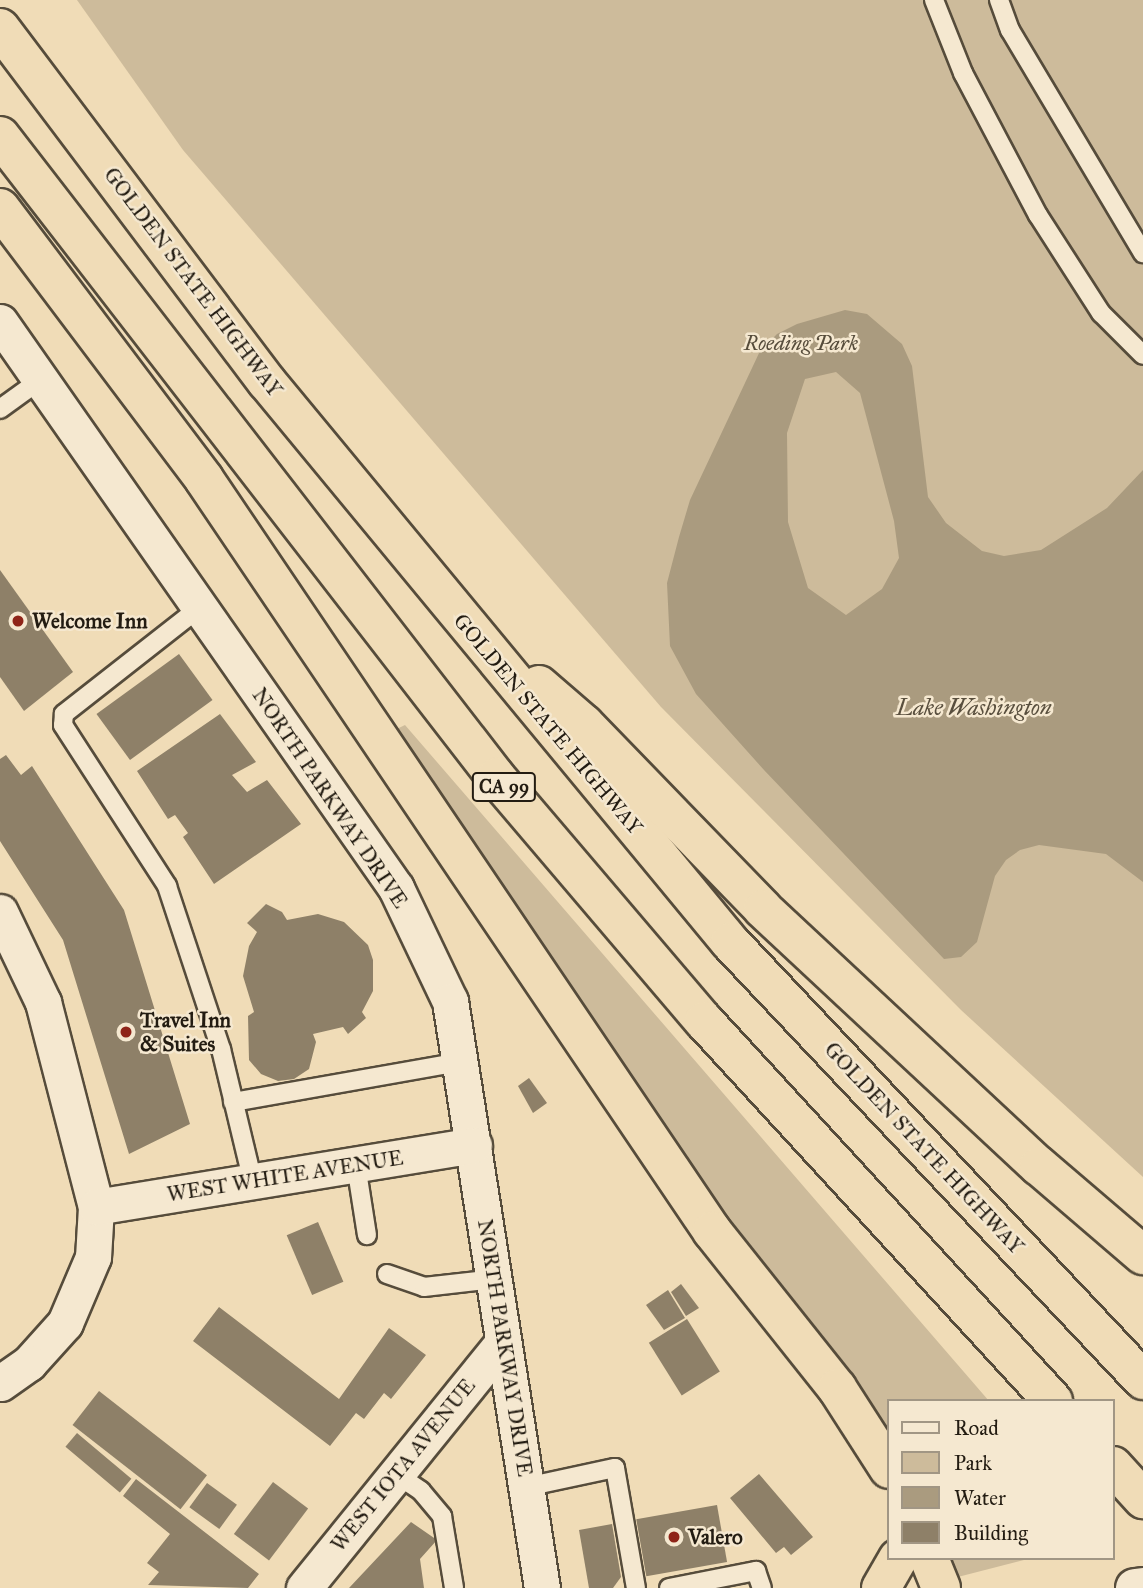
<!DOCTYPE html>
<style>
body{margin:0}
#map{position:relative;width:1143px;height:1588px;overflow:hidden;background:#f0dcb7;font-family:"IM FELL Great Primer",serif}
div>[style]{position:absolute}
.green>*{inset:0;background:#cdbb9b}
.water>*{inset:0;background:#aa9b7f}
.building>*{inset:0;background:#8e8068;transform-origin:0 0}
.roads{filter:drop-shadow(2px 0 #564c3b) drop-shadow(-2px 0 #564c3b) drop-shadow(0 2px #564c3b) drop-shadow(0 -2px #564c3b)}
.lane>*{height:18px;margin:-9px;padding:0 9px;transform-origin:9px;border-radius:9px;background:#f5e8d0}
.street>*{height:35px;margin:-17.5px;padding:0 17.5px;transform-origin:17.5px;border-radius:17.5px;background:#f5e8d0}
.secondary>*{height:38px;margin:-19px;padding:0 19px;transform-origin:19px;border-radius:19px;background:#f5e8d0}
.highway>*{height:38px;margin:-19px;padding:0 19px;transform-origin:19px;border-radius:19px;background:#f0dcb7}
.dots>*{width:19px;height:19px;translate:-50% -50%;box-sizing:border-box;border:4px solid #f5e8d0;border-radius:50%}
span{translate:-50% -50%;white-space:nowrap;text-align:center;line-height:1.15;-webkit-text-stroke:5px #f5e8d0;paint-order:stroke}
.shield-label span{padding:2px 5px;background:#f5e8d0;border:2px solid;border-radius:5px;-webkit-text-stroke-width:0}
.shield-label{font-size:19px;color:#231c12;font-weight:700}
.street-label{font-size:21px;color:#231c12}
.park-label{font-size:21px;color:#564c3b;font-style:italic}
.poi-label{font-size:21px;color:#231c12;font-weight:700}
.left{translate:0 -50%;text-align:left}
.water-label{font-size:23px;color:#594f3e;font-style:italic}
.legend{position:absolute;left:887px;top:1399px;width:228px;height:161px;box-sizing:border-box;background:#f5e8d0;border:2px solid #a19684;margin:0;padding:9px 12px;list-style:none;font-size:21px;color:#231c12}
.legend li{display:flex;align-items:center;gap:14px;height:35px}
.legend b{width:35px;border:2px solid #a19684}
</style>
<div id="map">
<div class="green">
<div style="clip-path:polygon(77px 0,1143px 0,1143px 1177px,961px 1010px,661px 707px,183px 150px)"></div>
<div style="clip-path:polygon(405px 725px,989px 1401px,889px 1401px,889px 1452px,376px 739px)"></div>
<div style="clip-path:polygon(941px 1558px,1032px 1558px,950px 1579px)"></div>
</div>
<div class="water">
<div style="clip-path:polygon(evenodd,845px 310px,867px 314px,902px 344px,912px 366px,928px 497px,946px 523px,982px 551px,1004px 556px,1041px 550px,1107px 508px,1143px 470px,1143px 882px,1106px 854px,1039px 845px,1020px 850px,1006px 860px,995px 876px,977px 942px,961px 957px,944px 959px,764px 770px,696px 694px,670px 646px,667px 583px,679px 537px,690px 500px,760px 351px,777px 334px,797px 324px,845px 310px,836px 372px,860px 393px,894px 521px,899px 558px,882px 589px,846px 615px,808px 588px,788px 522px,787px 433px,805px 379px,836px 372px)"></div>
</div>
<div class="building">
<div style="clip-path:polygon(0 570px,73px 672px,24px 711px,0 677px)"></div>
<div style="left:179px;top:654px;width:57px;height:102px;rotate:54deg"></div>
<div style="clip-path:polygon(220px 714px,256px 762px,232px 775px,247px 792px,267px 780px,301px 824px,214px 884px,183px 837px,188px 833px,175px 815px,168px 819px,137px 771px)"></div>
<div style="clip-path:polygon(6px 755px,21px 775px,32px 766px,124px 910px,190px 1124px,129px 1154px,63px 940px,0 841px,0 759px)"></div>
<div style="clip-path:polygon(266px 904px,282px 912px,287px 920px,318px 914px,344px 922px,368px 945px,373px 960px,373px 991px,362px 1012px,366px 1018px,348px 1034px,343px 1027px,313px 1034px,316px 1042px,309px 1069px,294px 1079px,278px 1081px,261px 1074px,249px 1060px,248px 1016px,254px 1012px,243px 976px,249px 946px,257px 932px,247px 923px)"></div>
<div style="clip-path:polygon(529px 1078px,547px 1103px,533px 1113px,518px 1086px)"></div>
<div style="left:318px;top:1222px;width:65px;height:34px;rotate:67deg"></div>
<div style="clip-path:polygon(681px 1284px,699px 1308px,686px 1316px,671px 1292px)"></div>
<div style="clip-path:polygon(668px 1290px,685px 1318px,664px 1330px,646px 1305px)"></div>
<div style="clip-path:polygon(219px 1307px,339px 1399px,389px 1328px,426px 1355px,391px 1399px,384px 1393px,364px 1419px,356px 1413px,330px 1446px,193px 1341px)"></div>
<div style="left:687px;top:1319px;width:62px;height:45px;rotate:58deg"></div>
<div style="left:99px;top:1391px;width:137px;height:43px;rotate:38deg"></div>
<div style="left:77px;top:1433px;width:71px;height:18px;rotate:40deg"></div>
<div style="clip-path:polygon(759px 1474px,813px 1537px,791px 1555px,784px 1547px,776px 1553px,730px 1498px)"></div>
<div style="clip-path:polygon(136px 1479px,259px 1574px,248px 1588px,148px 1585px,159px 1572px,147px 1563px,170px 1534px,123px 1496px)"></div>
<div style="left:273px;top:1482px;width:44px;height:65px;rotate:37deg"></div>
<div style="left:207px;top:1483px;width:37px;height:30px;rotate:36deg"></div>
<div style="left:717px;top:1505px;width:58px;height:82px;rotate:80deg"></div>
<div style="clip-path:polygon(411px 1522px,437px 1540px,420px 1559px,424px 1588px,349px 1588px)"></div>
<div style="clip-path:polygon(612px 1524px,621px 1577px,613px 1588px,589px 1588px,579px 1530px)"></div>
</div>
<div class="roads">
<div class="lane">
<div style="left:934px;top:0;width:79px;rotate:68.3deg"></div>
<div style="left:963px;top:73px;width:161px;rotate:62.2deg"></div>
<div style="left:1038px;top:215px;width:117px;rotate:57.3deg"></div>
<div style="left:1101px;top:313px;width:59px;rotate:45deg"></div>
<div style="left:999px;top:0;width:32px;rotate:70deg"></div>
<div style="left:1010px;top:30px;width:260px;rotate:59.2deg"></div>
<div style="left:0;top:409px;width:49px;rotate:-35.9deg"></div>
<div style="left:199px;top:608px;width:172px;rotate:141.9deg"></div>
<div style="left:64px;top:714px;width:11px;rotate:95deg"></div>
<div style="left:63px;top:725px;width:192px;rotate:57.1deg"></div>
<div style="left:167px;top:886px;width:172px;rotate:71.7deg"></div>
<div style="left:221px;top:1049px;width:137px;rotate:76.5deg"></div>
<div style="left:233px;top:1102px;width:230px;rotate:-10deg"></div>
<div style="left:356px;top:1165px;width:71px;rotate:81.1deg"></div>
<div style="left:387px;top:1274px;width:39px;rotate:19deg"></div>
<div style="left:424px;top:1287px;width:70px;rotate:-6.5deg"></div>
<div style="left:396px;top:1474px;width:30px;rotate:34deg"></div>
<div style="left:421px;top:1491px;width:33px;rotate:50deg"></div>
<div style="left:442px;top:1516px;width:73px;rotate:80.5deg"></div>
<div style="left:526px;top:1487px;width:91px;rotate:-12.1deg"></div>
<div style="left:615px;top:1468px;width:122px;rotate:80.1deg"></div>
<div style="left:669px;top:1588px;width:89px;rotate:-11.1deg"></div>
<div style="left:756px;top:1571px;width:18px;rotate:71deg"></div>
</div>
<div class="street">
<div style="left:0;top:322px;width:691px;rotate:55.02deg"></div>
<div style="left:396px;top:888px;width:125px;rotate:64.5deg"></div>
<div style="left:450px;top:1001px;width:594px;rotate:81.09deg"></div>
<div style="left:0;top:912px;width:100px;rotate:64.5deg"></div>
<div style="left:43px;top:1002px;width:212px;rotate:75.5deg"></div>
<div style="left:96px;top:1207px;width:50px;rotate:93.4deg"></div>
<div style="left:93px;top:1257px;width:72px;rotate:113deg"></div>
<div style="left:65px;top:1323px;width:54px;rotate:132deg"></div>
<div style="left:29px;top:1363px;width:35px;rotate:145deg"></div>
<div style="left:96px;top:1207px;width:383px;rotate:-9.3deg"></div>
<div style="left:304px;top:1588px;width:316px;rotate:-51deg"></div>
</div>
<div class="secondary">
<div style="left:1135px;top:1588px;width:8px;rotate:-7deg"></div>
</div>
<div class="highway">
<div style="left:0;top:28px;width:443px;rotate:53deg"></div>
<div style="left:267px;top:382px;width:727px;rotate:50.42deg"></div>
<div style="left:730px;top:942px;width:602px;rotate:46.68deg"></div>
<div style="left:0;top:136px;width:810px;rotate:52.27deg"></div>
<div style="left:496px;top:777px;width:321px;rotate:49.6deg"></div>
<div style="left:704px;top:1021px;width:516px;rotate:47.43deg"></div>
<div style="left:0;top:208px;width:339px;rotate:53deg"></div>
<div style="left:204px;top:479px;width:908px;rotate:55.96deg"></div>
<div style="left:712px;top:1231px;width:201px;rotate:51.5deg"></div>
<div style="left:837px;top:1388px;width:96px;rotate:57.3deg"></div>
<div style="left:539px;top:685px;width:60px;rotate:40.9deg"></div>
<div style="left:584px;top:724px;width:257px;rotate:45.9deg"></div>
<div style="left:763px;top:909px;width:377px;rotate:43deg"></div>
<div style="left:1039px;top:1166px;width:137px;rotate:40.6deg"></div>
<div style="left:1113px;top:1466px;width:45px;rotate:47.7deg"></div>
<div style="left:929px;top:1558px;width:32px;rotate:68deg"></div>
<div style="left:881px;top:1588px;width:34px;rotate:-60deg"></div>
</div>
</div>
<div class="dots">
<div style="left:18px;top:621px;background:#8f2418"></div>
<div style="left:126px;top:1032px;background:#8f2418"></div>
<div style="left:674px;top:1537px;background:#8f2418"></div>
</div>
<div class="shield-label">
<span style="left:504px;top:787px">CA 99</span>
</div>
<div class="street-label">
<span style="left:193px;top:282px;rotate:53deg">GOLDEN STATE HIGHWAY</span>
<span style="left:548px;top:724px;rotate:50deg">GOLDEN STATE HIGHWAY</span>
<span style="left:330px;top:798px;rotate:56deg">NORTH PARKWAY DRIVE</span>
<span style="left:924px;top:1148px;rotate:47deg">GOLDEN STATE HIGHWAY</span>
<span style="left:285px;top:1176px;rotate:-9deg">WEST WHITE AVENUE</span>
<span style="left:505px;top:1348px;rotate:81deg">NORTH PARKWAY DRIVE</span>
<span style="left:403px;top:1465px;rotate:-51deg">WEST IOTA AVENUE</span>
</div>
<div class="park-label">
<span style="left:801px;top:343px">Roeding Park</span>
</div>
<div class="poi-label">
<span class="left" style="left:32px;top:621px">Welcome Inn</span>
<span class="left" style="left:140px;top:1032px">Travel Inn<br>&amp; Suites</span>
<span class="left" style="left:688px;top:1537px">Valero</span>
</div>
<div class="water-label">
<span style="left:974px;top:707px">Lake Washington</span>
</div>
<ul class="legend">
<li><b style="height:9px;background:#f5e8d0"></b>Road</li>
<li><b style="height:19px;background:#cdbb9b"></b>Park</li>
<li><b style="height:19px;background:#aa9b7f"></b>Water</li>
<li><b style="height:19px;background:#8e8068"></b>Building</li>
</ul>
</div>
